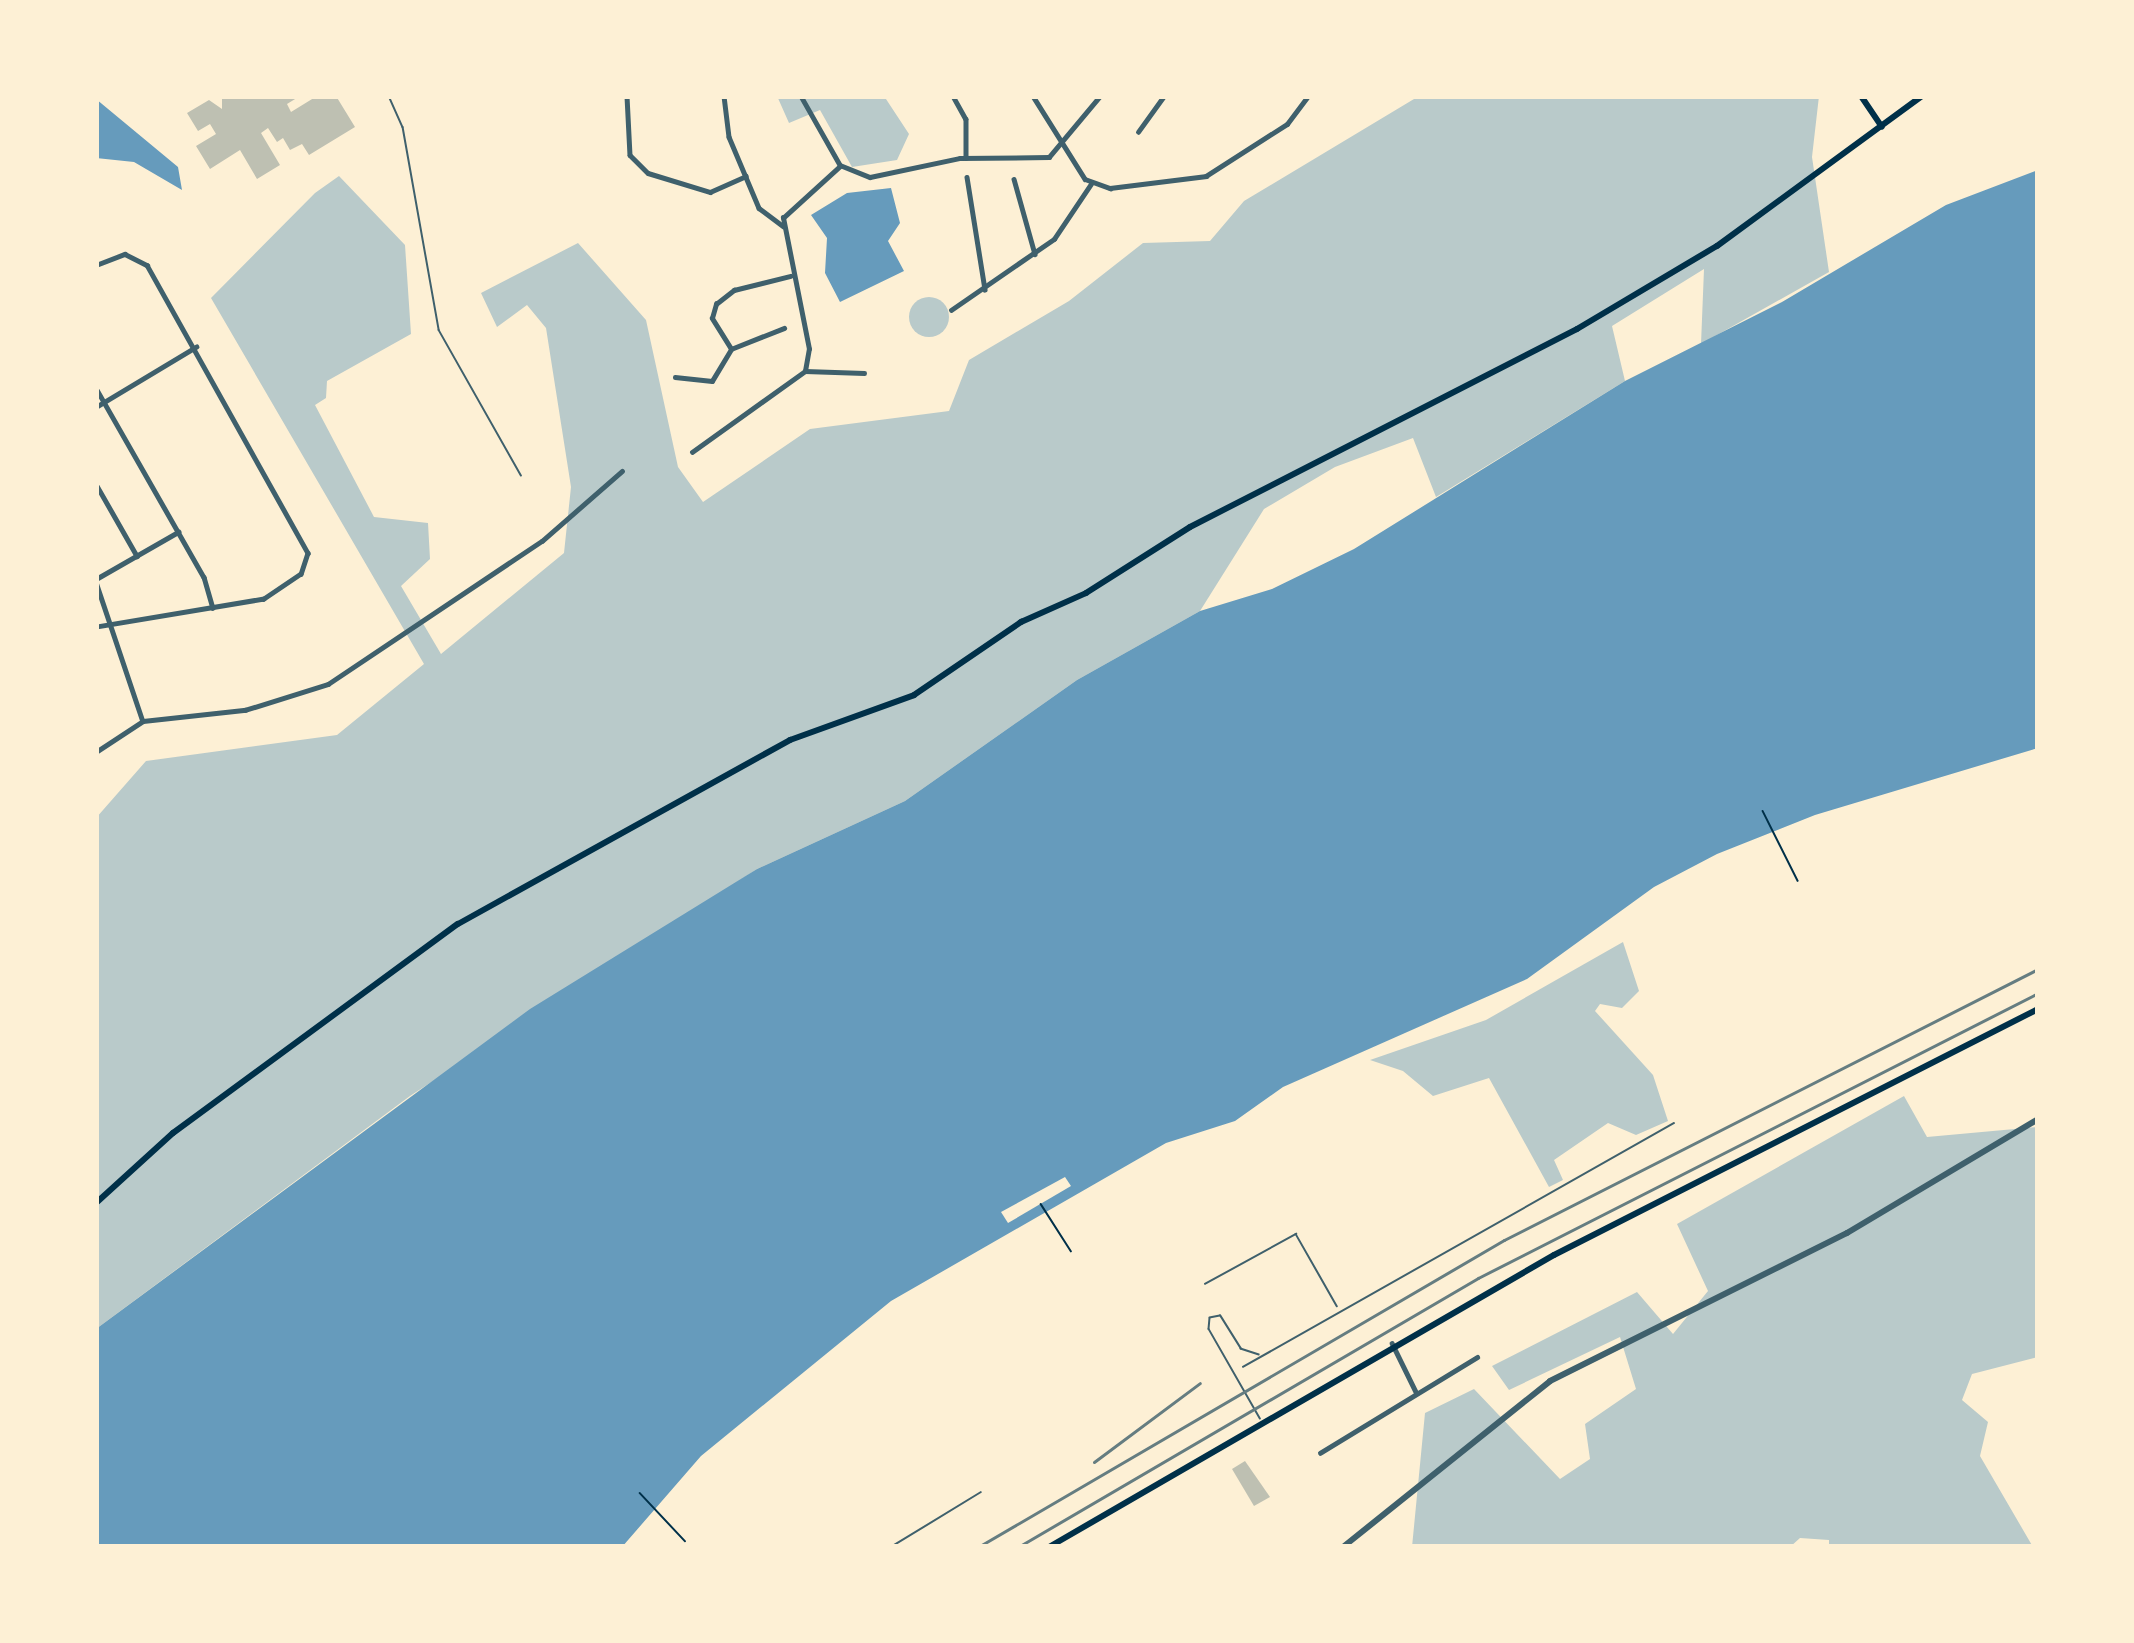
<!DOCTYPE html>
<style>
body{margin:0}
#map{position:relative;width:2134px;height:1643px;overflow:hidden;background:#fdf0d5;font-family:Quicksand,sans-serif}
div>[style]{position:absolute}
.green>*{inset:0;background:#b9caca}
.round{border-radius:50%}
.water>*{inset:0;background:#669bbc}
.pier>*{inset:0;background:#fdf0d5}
.building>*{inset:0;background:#bec0b2}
.path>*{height:1.5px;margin:-0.75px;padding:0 0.75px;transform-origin:0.75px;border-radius:0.75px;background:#003049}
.service>*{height:1.5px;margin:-0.75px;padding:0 0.75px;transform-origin:0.75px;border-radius:0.75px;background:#3f606c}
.minor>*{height:4.5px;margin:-2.25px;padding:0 2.25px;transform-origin:2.25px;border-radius:2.25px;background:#3f606c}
.tertiary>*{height:6px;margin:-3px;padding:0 3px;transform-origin:3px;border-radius:3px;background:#3f606c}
.secondary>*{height:6px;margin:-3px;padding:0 3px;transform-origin:3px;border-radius:3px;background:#003049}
.primary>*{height:6px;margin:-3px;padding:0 3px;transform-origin:3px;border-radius:3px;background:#003049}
.rail>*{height:3px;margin:-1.5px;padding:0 1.5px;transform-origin:1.5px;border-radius:1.5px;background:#657d81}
span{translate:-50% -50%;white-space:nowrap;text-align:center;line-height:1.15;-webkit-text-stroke:12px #fdf0d5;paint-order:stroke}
.frame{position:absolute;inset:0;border:99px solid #fdf0d5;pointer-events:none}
</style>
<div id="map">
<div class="green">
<div style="clip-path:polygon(777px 96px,884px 96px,909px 134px,897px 160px,852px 167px,820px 110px,789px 123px)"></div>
<div style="clip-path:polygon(1419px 96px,1819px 96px,1812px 157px,1829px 272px,1701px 344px,1704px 269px,1612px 326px,1625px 381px,1436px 497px,1413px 438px,1335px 467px,1264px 509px,1200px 611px,1077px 680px,905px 801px,757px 869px,410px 1096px,96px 1329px,96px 818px,146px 761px,337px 735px,424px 664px,211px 298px,315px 193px,339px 176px,405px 245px,411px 334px,327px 381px,326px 398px,315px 405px,374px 517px,428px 523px,430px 559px,401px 586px,441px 654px,564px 553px,571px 487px,546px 328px,527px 305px,497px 327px,481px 293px,578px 243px,646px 320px,678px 467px,703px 502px,810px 429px,949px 411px,969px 360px,1069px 301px,1143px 243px,1210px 241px,1244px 201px)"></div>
<div class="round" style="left:909px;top:297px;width:40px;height:40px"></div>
<div style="clip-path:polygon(1623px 942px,1639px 991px,1622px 1008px,1600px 1004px,1595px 1011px,1653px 1075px,1668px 1121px,1636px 1135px,1608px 1123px,1554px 1160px,1563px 1180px,1549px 1187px,1489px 1078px,1433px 1096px,1403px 1071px,1370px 1060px,1486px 1020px)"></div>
<div style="clip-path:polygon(1904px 1096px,1927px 1137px,2038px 1127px,2038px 1357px,1972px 1374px,1962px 1400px,1988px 1422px,1980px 1456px,2033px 1547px,1829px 1547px,1829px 1540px,1800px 1538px,1790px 1547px,1412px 1547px,1425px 1413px,1474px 1389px,1560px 1479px,1590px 1459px,1585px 1424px,1636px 1389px,1620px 1337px,1509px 1390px,1492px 1366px,1637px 1292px,1673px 1334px,1708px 1291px,1677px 1224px)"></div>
</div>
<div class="water">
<div style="clip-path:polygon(96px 99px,178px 167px,182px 190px,134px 162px,96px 158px)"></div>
<div style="clip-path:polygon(2038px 170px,2038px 748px,1815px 815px,1717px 854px,1654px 887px,1527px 979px,1283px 1087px,1235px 1121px,1166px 1143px,891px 1301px,701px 1456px,622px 1547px,96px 1547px,96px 1329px,530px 1009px,757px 869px,905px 801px,1077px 680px,1200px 611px,1272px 589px,1354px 549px,1625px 381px,1782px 302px,1946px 205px)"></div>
<div style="clip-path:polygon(891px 188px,900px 223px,888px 241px,904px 271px,840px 302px,825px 273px,827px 238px,811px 215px,847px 193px)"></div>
</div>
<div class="pier">
<div style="clip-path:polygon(1065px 1177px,1071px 1186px,1008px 1223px,1001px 1212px)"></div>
</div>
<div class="building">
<div style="clip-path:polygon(222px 96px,300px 96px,287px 104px,291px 112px,317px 96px,336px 96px,355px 127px,309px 155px,302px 144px,290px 150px,283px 138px,277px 142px,268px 128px,261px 133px,280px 165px,257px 179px,240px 150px,210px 169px,196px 146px,216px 134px,210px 124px,198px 131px,187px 113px,209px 100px,222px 109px)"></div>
<div style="clip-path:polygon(1245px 1461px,1270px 1497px,1254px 1506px,1232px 1469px)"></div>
</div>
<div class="path">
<div style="left:1763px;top:811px;width:78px;rotate:63.4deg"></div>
<div style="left:1041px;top:1204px;width:56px;rotate:57.4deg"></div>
<div style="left:640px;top:1493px;width:66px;rotate:46.8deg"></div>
</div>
<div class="service">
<div style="left:389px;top:96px;width:34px;rotate:66deg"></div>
<div style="left:403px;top:127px;width:206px;rotate:79.9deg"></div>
<div style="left:439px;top:330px;width:167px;rotate:60.5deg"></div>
<div style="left:1205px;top:1284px;width:104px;rotate:-28.8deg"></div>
<div style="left:1296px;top:1234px;width:83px;rotate:60.3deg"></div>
<div style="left:1259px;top:1355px;width:19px;rotate:-162deg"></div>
<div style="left:1241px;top:1349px;width:39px;rotate:-122deg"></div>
<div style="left:1220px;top:1316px;width:10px;rotate:169deg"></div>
<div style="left:1210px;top:1318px;width:11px;rotate:95deg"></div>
<div style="left:1209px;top:1329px;width:103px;rotate:60.2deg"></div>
<div style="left:1243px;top:1367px;width:495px;rotate:-29.5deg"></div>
<div style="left:891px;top:1547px;width:105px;rotate:-31.4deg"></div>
</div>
<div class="minor">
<div style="left:627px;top:96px;width:59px;rotate:87.1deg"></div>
<div style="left:630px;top:155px;width:25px;rotate:45deg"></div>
<div style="left:648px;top:173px;width:65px;rotate:17deg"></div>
<div style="left:710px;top:192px;width:39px;rotate:-24deg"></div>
<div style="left:724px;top:96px;width:41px;rotate:83deg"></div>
<div style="left:729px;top:137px;width:77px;rotate:67.1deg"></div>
<div style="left:759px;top:208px;width:30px;rotate:37deg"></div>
<div style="left:801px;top:96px;width:79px;rotate:60.5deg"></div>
<div style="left:840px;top:165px;width:32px;rotate:22deg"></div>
<div style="left:870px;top:177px;width:92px;rotate:-11.9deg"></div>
<div style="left:960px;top:158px;width:89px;rotate:-0.6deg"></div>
<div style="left:1049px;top:157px;width:80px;rotate:-50.1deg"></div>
<div style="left:953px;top:96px;width:26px;rotate:61deg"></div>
<div style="left:966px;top:119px;width:39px;rotate:90deg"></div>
<div style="left:1033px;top:96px;width:98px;rotate:57.9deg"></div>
<div style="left:1085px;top:179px;width:27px;rotate:20deg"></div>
<div style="left:1110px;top:188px;width:97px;rotate:-7.1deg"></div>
<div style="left:1206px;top:176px;width:96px;rotate:-32.7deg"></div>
<div style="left:1287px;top:124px;width:35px;rotate:-53deg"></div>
<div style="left:1138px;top:132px;width:44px;rotate:-54.2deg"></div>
<div style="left:967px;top:177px;width:114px;rotate:80.9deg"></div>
<div style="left:1014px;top:179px;width:78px;rotate:74.4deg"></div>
<div style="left:96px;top:265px;width:31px;rotate:-21deg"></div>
<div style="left:125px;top:254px;width:25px;rotate:27deg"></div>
<div style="left:147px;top:265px;width:330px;rotate:60.8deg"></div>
<div style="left:308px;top:553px;width:22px;rotate:108deg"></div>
<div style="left:301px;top:574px;width:45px;rotate:146deg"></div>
<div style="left:264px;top:599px;width:170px;rotate:170.5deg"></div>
<div style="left:951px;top:310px;width:125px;rotate:-34.6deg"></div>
<div style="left:1054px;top:239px;width:66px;rotate:-56.1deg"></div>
<div style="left:731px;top:349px;width:36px;rotate:-122deg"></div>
<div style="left:712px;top:318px;width:15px;rotate:-74deg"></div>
<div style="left:716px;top:304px;width:23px;rotate:-38deg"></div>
<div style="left:734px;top:290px;width:58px;rotate:-14deg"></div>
<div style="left:805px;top:371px;width:22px;rotate:-80deg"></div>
<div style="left:809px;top:349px;width:134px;rotate:-101.2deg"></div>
<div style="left:783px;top:218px;width:76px;rotate:-42.3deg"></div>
<div style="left:805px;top:371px;width:59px;rotate:1.9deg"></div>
<div style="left:675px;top:377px;width:37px;rotate:6deg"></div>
<div style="left:712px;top:381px;width:37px;rotate:-59deg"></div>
<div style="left:731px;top:349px;width:57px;rotate:-21.6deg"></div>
<div style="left:96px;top:388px;width:218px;rotate:60.3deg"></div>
<div style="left:204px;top:577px;width:32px;rotate:74deg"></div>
<div style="left:96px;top:407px;width:117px;rotate:-31deg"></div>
<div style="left:692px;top:452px;width:139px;rotate:-35.6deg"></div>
<div style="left:96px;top:484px;width:83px;rotate:60.3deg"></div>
<div style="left:96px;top:579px;width:95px;rotate:-29.8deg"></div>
<div style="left:96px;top:582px;width:145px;rotate:71.4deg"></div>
<div style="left:96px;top:752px;width:56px;rotate:-33.4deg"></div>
<div style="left:143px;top:721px;width:103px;rotate:-6.2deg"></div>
<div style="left:245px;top:710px;width:87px;rotate:-17.4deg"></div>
<div style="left:328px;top:684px;width:257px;rotate:-33.8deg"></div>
<div style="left:542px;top:541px;width:106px;rotate:-41.2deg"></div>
<div style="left:1392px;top:1343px;width:55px;rotate:63.9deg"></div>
<div style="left:1320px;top:1453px;width:184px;rotate:-31.4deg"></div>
</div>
<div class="tertiary">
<div style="left:1343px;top:1547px;width:265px;rotate:-38.7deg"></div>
<div style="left:1550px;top:1381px;width:332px;rotate:-26.5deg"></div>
<div style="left:1847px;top:1233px;width:222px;rotate:-30.8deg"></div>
</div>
<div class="secondary">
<div style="left:1861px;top:96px;width:37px;rotate:56deg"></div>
<div style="left:96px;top:1203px;width:104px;rotate:-42.3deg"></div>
<div style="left:173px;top:1133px;width:353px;rotate:-36.3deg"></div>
<div style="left:458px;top:924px;width:380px;rotate:-29deg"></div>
<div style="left:790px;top:740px;width:132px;rotate:-19.9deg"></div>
<div style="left:914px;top:695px;width:130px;rotate:-34.3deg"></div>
<div style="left:1021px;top:622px;width:71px;rotate:-24deg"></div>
<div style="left:1086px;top:593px;width:123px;rotate:-32.4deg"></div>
<div style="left:1190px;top:527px;width:435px;rotate:-27.1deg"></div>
<div style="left:1577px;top:329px;width:163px;rotate:-30.7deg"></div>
<div style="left:1717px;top:246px;width:254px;rotate:-36.2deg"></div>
</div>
<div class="primary">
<div style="left:1049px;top:1547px;width:583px;rotate:-30.04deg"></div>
<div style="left:1554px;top:1255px;width:543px;rotate:-26.94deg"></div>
</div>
<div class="rail">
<div style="left:1094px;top:1462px;width:132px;rotate:-36.7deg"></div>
<div style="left:978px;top:1547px;width:609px;rotate:-30.27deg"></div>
<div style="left:1504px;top:1240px;width:599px;rotate:-26.91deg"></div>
<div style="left:1018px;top:1547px;width:533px;rotate:-30.32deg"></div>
<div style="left:1478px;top:1278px;width:628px;rotate:-26.97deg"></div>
</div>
<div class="frame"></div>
</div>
